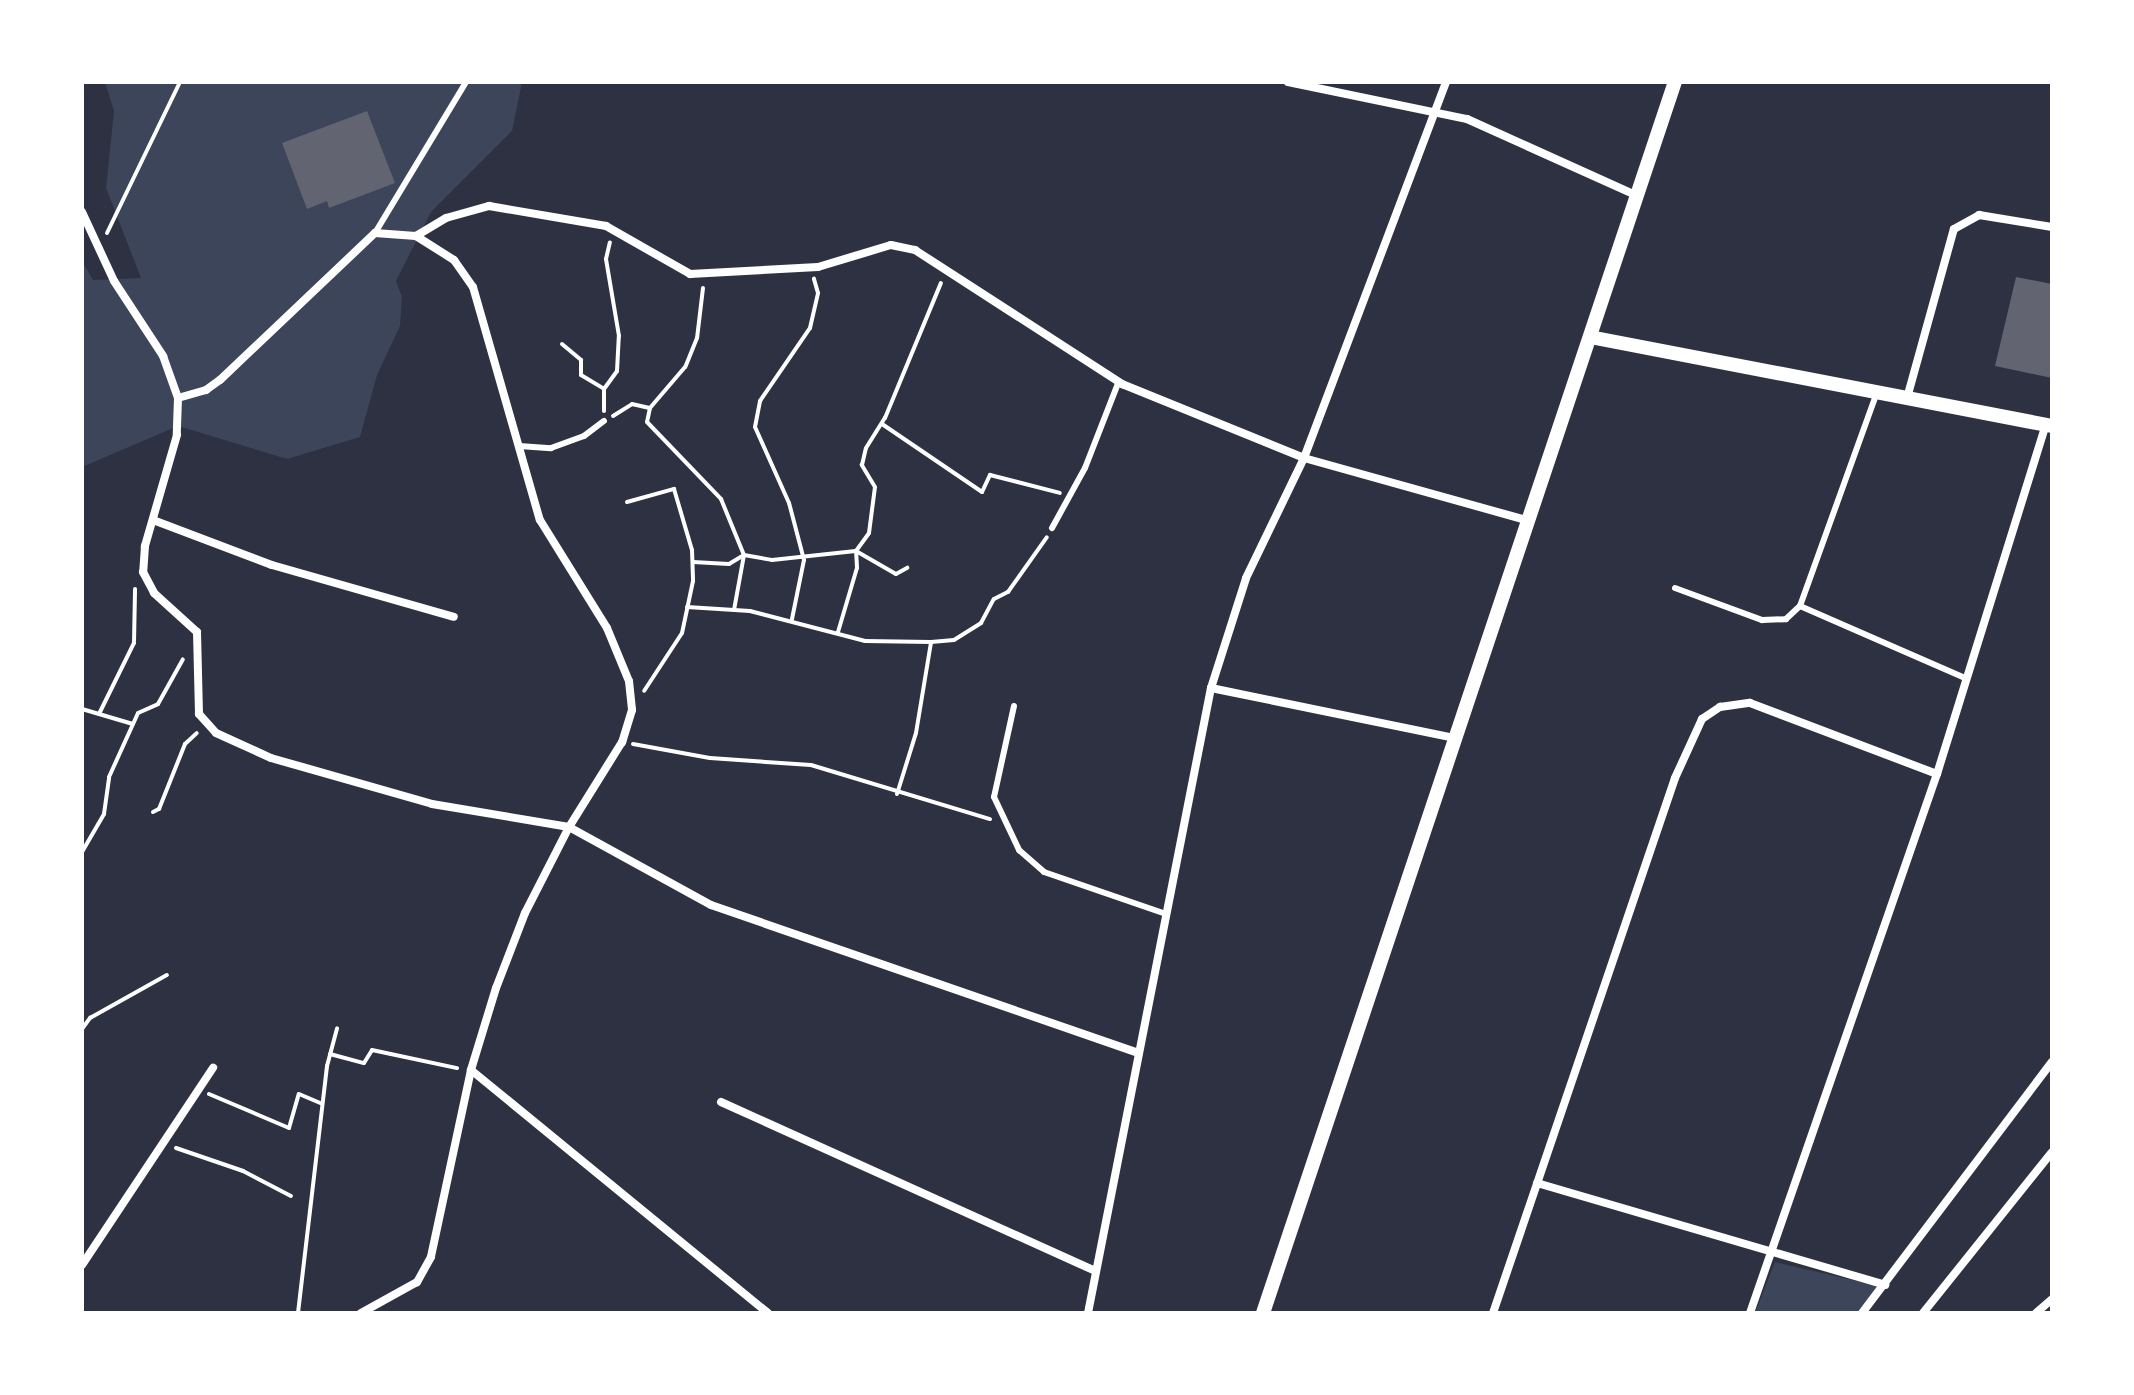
<!DOCTYPE html>
<style>
body{margin:0}
#map{position:relative;width:2134px;height:1395px;overflow:hidden;background:#2d3142;font-family:"Fira Sans",sans-serif}
div>[style]{position:absolute}
.green>*{inset:0;background:#3c4559}
.building>*{inset:0;background:#626471}
.path>*{height:4px;margin:-2px;padding:0 2px;transform-origin:2px;border-radius:2px;background:#fff}
.service>*{height:6px;margin:-3px;padding:0 3px;transform-origin:3px;border-radius:3px;background:#fff}
.minor>*{height:8px;margin:-4px;padding:0 4px;transform-origin:4px;border-radius:4px;background:#fff}
.tertiary>*{height:14px;margin:-7px;padding:0 7px;transform-origin:7px;border-radius:7px;background:#fff}
span{translate:-50% -50%;white-space:nowrap;text-align:center;line-height:1.15;-webkit-text-stroke:6px #fff;paint-order:stroke}
.frame{position:absolute;inset:0;border:84px solid #fff;pointer-events:none}
</style>
<div id="map">
<div class="green">
<div style="clip-path:polygon(105px 82px,522px 82px,512px 131px,431px 212px,396px 281px,402px 297px,400px 326px,377px 375px,360px 437px,287px 459px,178px 426px,82px 467px,82px 261px,93px 280px,141px 278px,106px 188px,114px 111px)"></div>
<div style="clip-path:polygon(1775px 1262px,1878px 1286px,1856px 1313px,1755px 1313px)"></div>
</div>
<div class="building">
<div style="clip-path:polygon(367px 111px,395px 183px,329px 208px,327px 201px,307px 209px,282px 143px)"></div>
<div style="clip-path:polygon(2016px 277px,2052px 284px,2052px 378px,1995px 366px)"></div>
</div>
<div class="path">
<div style="left:107px;top:233px;width:168px;rotate:-64.2deg"></div>
<div style="left:703px;top:288px;width:50px;rotate:96.8deg"></div>
<div style="left:697px;top:338px;width:31px;rotate:112deg"></div>
<div style="left:685px;top:367px;width:54px;rotate:130.5deg"></div>
<div style="left:650px;top:408px;width:14px;rotate:102deg"></div>
<div style="left:647px;top:422px;width:107px;rotate:46.1deg"></div>
<div style="left:721px;top:499px;width:61px;rotate:67.7deg"></div>
<div style="left:744px;top:555px;width:56px;rotate:100.3deg"></div>
<div style="left:562px;top:344px;width:25px;rotate:40deg"></div>
<div style="left:581px;top:360px;width:15px;rotate:90deg"></div>
<div style="left:581px;top:375px;width:27px;rotate:31deg"></div>
<div style="left:604px;top:411px;width:22px;rotate:-90deg"></div>
<div style="left:604px;top:389px;width:22px;rotate:-54deg"></div>
<div style="left:617px;top:371px;width:35px;rotate:-87deg"></div>
<div style="left:619px;top:336px;width:78px;rotate:-99.6deg"></div>
<div style="left:606px;top:259px;width:17px;rotate:-77deg"></div>
<div style="left:613px;top:416px;width:22px;rotate:-32deg"></div>
<div style="left:632px;top:404px;width:18px;rotate:13deg"></div>
<div style="left:882px;top:424px;width:121px;rotate:34.2deg"></div>
<div style="left:982px;top:492px;width:19px;rotate:-65deg"></div>
<div style="left:990px;top:475px;width:72px;rotate:14.4deg"></div>
<div style="left:627px;top:502px;width:49px;rotate:-15.5deg"></div>
<div style="left:674px;top:489px;width:64px;rotate:73.6deg"></div>
<div style="left:692px;top:550px;width:31px;rotate:88deg"></div>
<div style="left:693px;top:581px;width:53px;rotate:101.9deg"></div>
<div style="left:682px;top:633px;width:69px;rotate:123.2deg"></div>
<div style="left:693px;top:562px;width:36px;rotate:3deg"></div>
<div style="left:729px;top:564px;width:17px;rotate:-31deg"></div>
<div style="left:744px;top:555px;width:28px;rotate:10deg"></div>
<div style="left:772px;top:560px;width:84px;rotate:-6.1deg"></div>
<div style="left:856px;top:551px;width:46px;rotate:29.9deg"></div>
<div style="left:896px;top:574px;width:13px;rotate:-29deg"></div>
<div style="left:687px;top:607px;width:63px;rotate:3.6deg"></div>
<div style="left:750px;top:611px;width:119px;rotate:14.6deg"></div>
<div style="left:865px;top:641px;width:66px;rotate:0.9deg"></div>
<div style="left:792px;top:619px;width:60px;rotate:-78.5deg"></div>
<div style="left:804px;top:560px;width:59px;rotate:-104.7deg"></div>
<div style="left:789px;top:503px;width:83px;rotate:-114.1deg"></div>
<div style="left:755px;top:427px;width:26px;rotate:-79deg"></div>
<div style="left:760px;top:401px;width:88px;rotate:-55.6deg"></div>
<div style="left:810px;top:328px;width:36px;rotate:-77deg"></div>
<div style="left:818px;top:293px;width:15px;rotate:-106deg"></div>
<div style="left:838px;top:632px;width:67px;rotate:-73.5deg"></div>
<div style="left:857px;top:568px;width:17px;rotate:-93deg"></div>
<div style="left:856px;top:551px;width:22px;rotate:-54deg"></div>
<div style="left:869px;top:533px;width:46px;rotate:-82.6deg"></div>
<div style="left:875px;top:487px;width:26px;rotate:-121deg"></div>
<div style="left:862px;top:465px;width:17px;rotate:-77deg"></div>
<div style="left:866px;top:448px;width:36px;rotate:-58deg"></div>
<div style="left:885px;top:418px;width:146px;rotate:-67.5deg"></div>
<div style="left:82px;top:709px;width:53px;rotate:16.4deg"></div>
<div style="left:99px;top:714px;width:79px;rotate:-63.8deg"></div>
<div style="left:134px;top:643px;width:54px;rotate:-88.9deg"></div>
<div style="left:633px;top:744px;width:78px;rotate:10.3deg"></div>
<div style="left:710px;top:758px;width:101px;rotate:4deg"></div>
<div style="left:811px;top:765px;width:187px;rotate:16.8deg"></div>
<div style="left:897px;top:794px;width:64px;rotate:-72.7deg"></div>
<div style="left:916px;top:733px;width:92px;rotate:-80.6deg"></div>
<div style="left:931px;top:642px;width:23px;rotate:-5deg"></div>
<div style="left:954px;top:640px;width:32px;rotate:-32deg"></div>
<div style="left:981px;top:623px;width:27px;rotate:-62deg"></div>
<div style="left:994px;top:599px;width:16px;rotate:-27deg"></div>
<div style="left:1008px;top:592px;width:67px;rotate:-54.7deg"></div>
<div style="left:153px;top:812px;width:7px;rotate:-27deg"></div>
<div style="left:159px;top:809px;width:70px;rotate:-68.2deg"></div>
<div style="left:185px;top:744px;width:16px;rotate:-43deg"></div>
<div style="left:82px;top:852px;width:44px;rotate:-59.9deg"></div>
<div style="left:104px;top:814px;width:37px;rotate:-82deg"></div>
<div style="left:109px;top:777px;width:70px;rotate:-65.6deg"></div>
<div style="left:138px;top:713px;width:22px;rotate:-24deg"></div>
<div style="left:158px;top:704px;width:51px;rotate:-60.9deg"></div>
<div style="left:82px;top:1029px;width:14px;rotate:-54deg"></div>
<div style="left:90px;top:1018px;width:88px;rotate:-29.2deg"></div>
<div style="left:330px;top:1054px;width:35px;rotate:15deg"></div>
<div style="left:364px;top:1063px;width:15px;rotate:-58deg"></div>
<div style="left:372px;top:1050px;width:87px;rotate:12deg"></div>
<div style="left:209px;top:1094px;width:87px;rotate:23deg"></div>
<div style="left:289px;top:1128px;width:35px;rotate:-74deg"></div>
<div style="left:299px;top:1094px;width:25px;rotate:23deg"></div>
<div style="left:176px;top:1148px;width:71px;rotate:18.9deg"></div>
<div style="left:243px;top:1171px;width:54px;rotate:27.5deg"></div>
<div style="left:298px;top:1313px;width:249px;rotate:-83.3deg"></div>
<div style="left:327px;top:1066px;width:39px;rotate:-75deg"></div>
</div>
<div class="service">
<div style="left:375px;top:233px;width:176px;rotate:-58.9deg"></div>
<div style="left:519px;top:446px;width:32px;rotate:4deg"></div>
<div style="left:551px;top:448px;width:35px;rotate:-20deg"></div>
<div style="left:584px;top:436px;width:25px;rotate:-37deg"></div>
<div style="left:1052px;top:528px;width:68px;rotate:-61.2deg"></div>
<div style="left:1085px;top:468px;width:93px;rotate:-68.7deg"></div>
<div style="left:1675px;top:588px;width:93px;rotate:20.2deg"></div>
<div style="left:1762px;top:620px;width:24px;rotate:-2deg"></div>
<div style="left:1786px;top:619px;width:19px;rotate:-43deg"></div>
<div style="left:1800px;top:606px;width:227px;rotate:-70.2deg"></div>
<div style="left:1800px;top:606px;width:182px;rotate:23.6deg"></div>
<div style="left:1014px;top:706px;width:93px;rotate:102.4deg"></div>
<div style="left:994px;top:797px;width:59px;rotate:64.7deg"></div>
<div style="left:1019px;top:850px;width:33px;rotate:41deg"></div>
<div style="left:1044px;top:872px;width:126px;rotate:19deg"></div>
</div>
<div class="minor">
<div style="left:1288px;top:82px;width:183px;rotate:11.7deg"></div>
<div style="left:1467px;top:119px;width:184px;rotate:24.3deg"></div>
<div style="left:82px;top:212px;width:76px;rotate:65.1deg"></div>
<div style="left:114px;top:281px;width:90px;rotate:56.8deg"></div>
<div style="left:163px;top:356px;width:45px;rotate:70.3deg"></div>
<div style="left:178px;top:398px;width:29px;rotate:-16deg"></div>
<div style="left:206px;top:390px;width:17px;rotate:-36deg"></div>
<div style="left:220px;top:380px;width:214px;rotate:-43.5deg"></div>
<div style="left:375px;top:233px;width:41px;rotate:4.2deg"></div>
<div style="left:416px;top:236px;width:45px;rotate:32.3deg"></div>
<div style="left:454px;top:260px;width:33px;rotate:55deg"></div>
<div style="left:473px;top:287px;width:242px;rotate:74deg"></div>
<div style="left:540px;top:520px;width:127px;rotate:58.2deg"></div>
<div style="left:607px;top:628px;width:57px;rotate:67.5deg"></div>
<div style="left:629px;top:681px;width:29px;rotate:84deg"></div>
<div style="left:632px;top:710px;width:34px;rotate:107deg"></div>
<div style="left:622px;top:742px;width:100px;rotate:121.9deg"></div>
<div style="left:569px;top:827px;width:97px;rotate:117.1deg"></div>
<div style="left:525px;top:913px;width:80px;rotate:111.1deg"></div>
<div style="left:496px;top:988px;width:86px;rotate:107deg"></div>
<div style="left:471px;top:1070px;width:191px;rotate:102.1deg"></div>
<div style="left:431px;top:1257px;width:29px;rotate:119deg"></div>
<div style="left:417px;top:1282px;width:64px;rotate:151deg"></div>
<div style="left:416px;top:236px;width:35px;rotate:-31deg"></div>
<div style="left:446px;top:218px;width:45px;rotate:-15.6deg"></div>
<div style="left:489px;top:206px;width:119px;rotate:9.7deg"></div>
<div style="left:606px;top:226px;width:97px;rotate:29.7deg"></div>
<div style="left:690px;top:274px;width:128px;rotate:-3.1deg"></div>
<div style="left:818px;top:267px;width:76px;rotate:-16.8deg"></div>
<div style="left:891px;top:245px;width:25px;rotate:12deg"></div>
<div style="left:915px;top:250px;width:247px;rotate:32.9deg"></div>
<div style="left:1122px;top:384px;width:196px;rotate:22.1deg"></div>
<div style="left:1304px;top:458px;width:234px;rotate:15.6deg"></div>
<div style="left:178px;top:398px;width:37px;rotate:92deg"></div>
<div style="left:177px;top:435px;width:116px;rotate:106.1deg"></div>
<div style="left:145px;top:546px;width:26px;rotate:94deg"></div>
<div style="left:143px;top:572px;width:24px;rotate:62deg"></div>
<div style="left:154px;top:593px;width:58px;rotate:42.2deg"></div>
<div style="left:197px;top:632px;width:82px;rotate:88.6deg"></div>
<div style="left:199px;top:714px;width:25px;rotate:48deg"></div>
<div style="left:216px;top:733px;width:60px;rotate:24.4deg"></div>
<div style="left:271px;top:758px;width:167px;rotate:15.9deg"></div>
<div style="left:432px;top:804px;width:139px;rotate:9.5deg"></div>
<div style="left:569px;top:827px;width:162px;rotate:28.8deg"></div>
<div style="left:711px;top:905px;width:452px;rotate:19.1deg"></div>
<div style="left:1907px;top:398px;width:175px;rotate:-74.5deg"></div>
<div style="left:1954px;top:229px;width:29px;rotate:-29deg"></div>
<div style="left:1979px;top:215px;width:74px;rotate:9.3deg"></div>
<div style="left:153px;top:520px;width:127px;rotate:20.7deg"></div>
<div style="left:272px;top:565px;width:189px;rotate:15.9deg"></div>
<div style="left:1211px;top:688px;width:248px;rotate:11.6deg"></div>
<div style="left:471px;top:1070px;width:384px;rotate:39.3deg"></div>
<div style="left:721px;top:1102px;width:410px;rotate:24.3deg"></div>
<div style="left:1537px;top:1183px;width:363px;rotate:16.3deg"></div>
<div style="left:82px;top:1265px;width:237px;rotate:-56.4deg"></div>
<div style="left:1088px;top:1313px;width:637px;rotate:-78.87deg"></div>
<div style="left:1211px;top:688px;width:115px;rotate:-72.3deg"></div>
<div style="left:1246px;top:578px;width:133px;rotate:-64.2deg"></div>
<div style="left:1304px;top:458px;width:402px;rotate:-69.3deg"></div>
<div style="left:1493px;top:1313px;width:565px;rotate:-71.21deg"></div>
<div style="left:1675px;top:778px;width:65px;rotate:-65.4deg"></div>
<div style="left:1702px;top:719px;width:22px;rotate:-34deg"></div>
<div style="left:1720px;top:707px;width:30px;rotate:-8deg"></div>
<div style="left:1750px;top:703px;width:200px;rotate:20.8deg"></div>
<div style="left:1750px;top:1313px;width:571px;rotate:-70.87deg"></div>
<div style="left:1937px;top:774px;width:367px;rotate:-72.7deg"></div>
<div style="left:1862px;top:1313px;width:315px;rotate:-52.9deg"></div>
<div style="left:1923px;top:1313px;width:206px;rotate:-51.3deg"></div>
<div style="left:2036px;top:1313px;width:21px;rotate:-41deg"></div>
</div>
<div class="tertiary">
<div style="left:1590px;top:337px;width:470px;rotate:10.9deg"></div>
<div style="left:1263px;top:1313px;width:1298px;rotate:-71.5deg"></div>
</div>
<div class="frame"></div>
</div>
